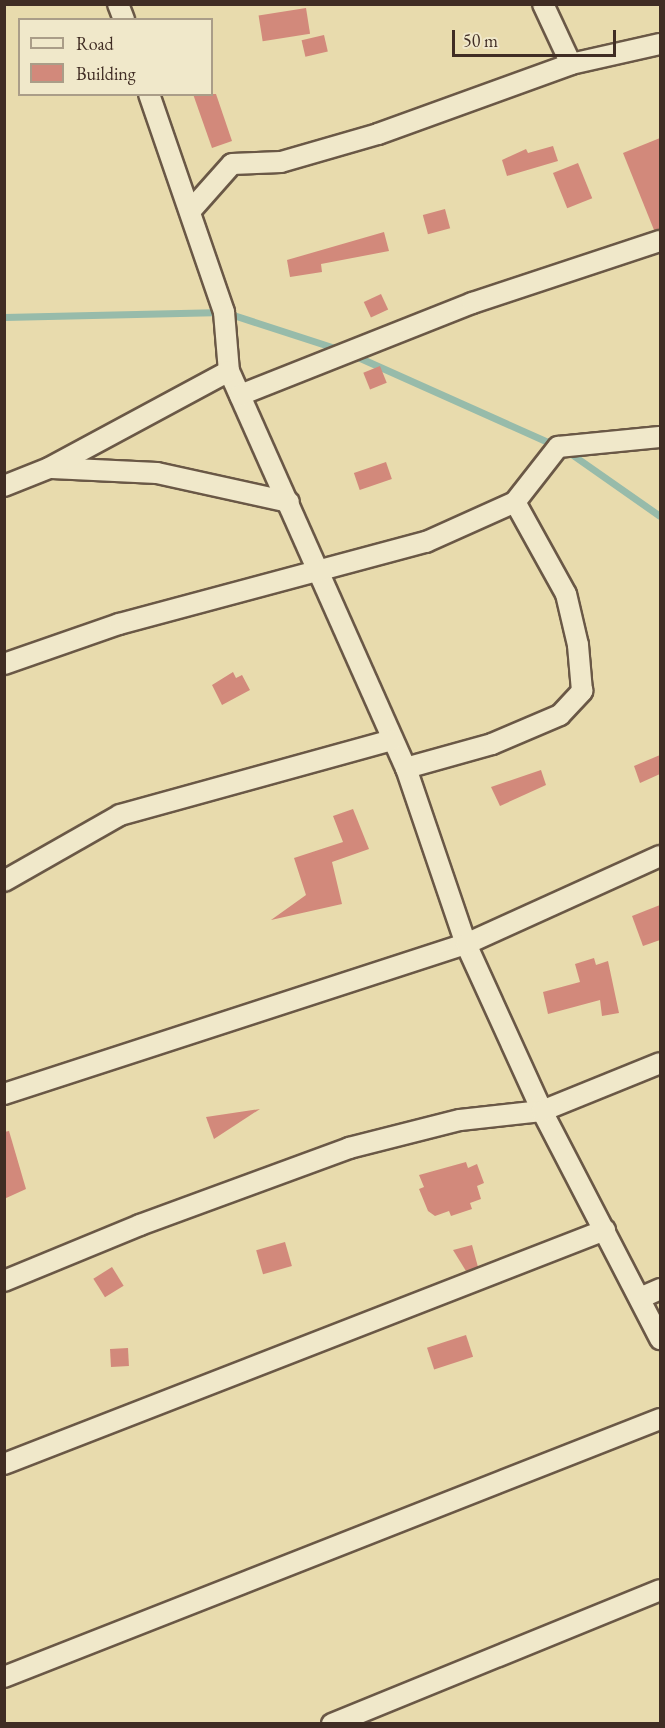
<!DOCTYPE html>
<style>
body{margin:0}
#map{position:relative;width:665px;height:1728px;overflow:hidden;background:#e8dbad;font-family:"EB Garamond",serif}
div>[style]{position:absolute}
.stream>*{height:7px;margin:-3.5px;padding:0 3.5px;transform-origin:3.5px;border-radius:3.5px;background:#97bbaa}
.building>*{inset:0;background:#d2897b;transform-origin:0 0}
.roads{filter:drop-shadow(2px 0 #6a5846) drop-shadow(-2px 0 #6a5846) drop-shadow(0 2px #6a5846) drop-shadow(0 -2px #6a5846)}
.minor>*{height:20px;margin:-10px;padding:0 10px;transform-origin:10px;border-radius:10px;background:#f0e8ca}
span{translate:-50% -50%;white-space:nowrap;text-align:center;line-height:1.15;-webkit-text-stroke:4.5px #f0e8ca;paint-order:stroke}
.frame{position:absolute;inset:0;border:6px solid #402d24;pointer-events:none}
.legend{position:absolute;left:18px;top:18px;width:195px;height:78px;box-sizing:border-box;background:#f0e8ca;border:2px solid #aa9d88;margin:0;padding:8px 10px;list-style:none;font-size:18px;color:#402d24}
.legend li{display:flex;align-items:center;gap:12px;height:30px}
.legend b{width:30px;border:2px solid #aa9d88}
.scale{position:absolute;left:452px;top:30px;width:164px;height:27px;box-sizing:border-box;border:3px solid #402d24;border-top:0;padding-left:8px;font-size:18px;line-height:21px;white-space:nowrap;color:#402d24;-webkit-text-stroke:4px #f0e8ca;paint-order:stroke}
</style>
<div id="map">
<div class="stream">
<div style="left:4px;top:317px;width:220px;rotate:-1.3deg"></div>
<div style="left:224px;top:312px;width:123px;rotate:18deg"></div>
<div style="left:351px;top:354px;width:226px;rotate:24.1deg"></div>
<div style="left:567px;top:451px;width:113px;rotate:35deg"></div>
</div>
<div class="building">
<div style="left:306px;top:8px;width:26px;height:48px;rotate:81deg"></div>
<div style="left:324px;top:35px;width:17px;height:23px;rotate:77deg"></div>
<div style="clip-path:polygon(193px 94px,216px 94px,232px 141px,212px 148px)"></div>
<div style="clip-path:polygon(660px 138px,660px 229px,654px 230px,623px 153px)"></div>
<div style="clip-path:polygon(553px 146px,558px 161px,507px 176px,502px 160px,526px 149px,528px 153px)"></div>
<div style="left:578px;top:163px;width:38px;height:27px;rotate:68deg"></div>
<div style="left:445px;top:209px;width:20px;height:23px;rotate:75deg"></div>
<div style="clip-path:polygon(384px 232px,389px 251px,321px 264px,322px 272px,290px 277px,287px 260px)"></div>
<div style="left:381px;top:294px;width:17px;height:19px;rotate:65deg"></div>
<div style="left:380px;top:366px;width:18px;height:18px;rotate:68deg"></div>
<div style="left:386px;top:462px;width:18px;height:34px;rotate:71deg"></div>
<div style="clip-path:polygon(233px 672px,236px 678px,242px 675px,250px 690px,222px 705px,212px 685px)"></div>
<div style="clip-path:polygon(660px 755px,660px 774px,640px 783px,634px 766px)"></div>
<div style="clip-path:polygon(541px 770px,546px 785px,500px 806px,491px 787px)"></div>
<div style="clip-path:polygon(353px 809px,369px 849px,332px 862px,342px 904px,271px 920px,306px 895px,294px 858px,343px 842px,333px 816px)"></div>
<div style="clip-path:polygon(660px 905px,660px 940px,643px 946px,632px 916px)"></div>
<div style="clip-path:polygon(594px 958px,596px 965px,608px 961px,619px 1013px,602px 1016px,600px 1000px,548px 1014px,543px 992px,580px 982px,575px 964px)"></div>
<div style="clip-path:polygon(260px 1109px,214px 1139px,206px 1117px)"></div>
<div style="clip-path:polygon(9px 1131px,26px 1189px,4px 1199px,4px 1132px)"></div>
<div style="clip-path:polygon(466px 1162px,468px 1168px,477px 1164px,484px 1183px,477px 1186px,481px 1199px,470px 1203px,472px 1209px,451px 1216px,449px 1211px,435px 1216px,428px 1211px,419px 1189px,424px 1187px,419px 1175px)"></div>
<div style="left:285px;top:1242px;width:25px;height:30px;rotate:74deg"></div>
<div style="clip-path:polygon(472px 1245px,478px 1267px,466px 1271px,453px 1250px)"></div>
<div style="left:112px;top:1267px;width:22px;height:22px;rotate:58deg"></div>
<div style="left:466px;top:1335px;width:23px;height:41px;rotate:72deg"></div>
<div style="left:128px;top:1348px;width:18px;height:18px;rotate:87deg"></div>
</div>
<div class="roads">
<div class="minor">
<div style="left:118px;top:4px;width:17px;rotate:69deg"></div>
<div style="left:543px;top:4px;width:66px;rotate:65deg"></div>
<div style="left:149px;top:94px;width:231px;rotate:71deg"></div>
<div style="left:224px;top:312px;width:59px;rotate:85.2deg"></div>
<div style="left:229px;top:371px;width:435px;rotate:66deg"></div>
<div style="left:406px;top:768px;width:186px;rotate:71.2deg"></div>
<div style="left:466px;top:944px;width:183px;rotate:65.5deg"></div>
<div style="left:542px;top:1111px;width:257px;rotate:62.6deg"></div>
<div style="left:192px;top:209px;width:60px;rotate:-48.4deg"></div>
<div style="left:232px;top:164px;width:49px;rotate:-2.3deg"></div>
<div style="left:281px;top:162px;width:101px;rotate:-16.1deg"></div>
<div style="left:378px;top:134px;width:205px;rotate:-19.9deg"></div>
<div style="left:571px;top:64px;width:91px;rotate:-12.7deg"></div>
<div style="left:240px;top:395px;width:250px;rotate:-21.6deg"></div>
<div style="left:472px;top:303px;width:198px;rotate:-18.3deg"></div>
<div style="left:52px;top:468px;width:105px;rotate:2.7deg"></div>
<div style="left:157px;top:473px;width:135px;rotate:12.4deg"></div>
<div style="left:4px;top:486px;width:48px;rotate:-21.8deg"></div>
<div style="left:49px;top:468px;width:204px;rotate:-28.3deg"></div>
<div style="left:4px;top:664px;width:122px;rotate:-19.2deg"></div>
<div style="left:119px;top:624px;width:318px;rotate:-15deg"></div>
<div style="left:426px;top:542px;width:98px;rotate:-24.2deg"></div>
<div style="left:515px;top:502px;width:70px;rotate:-52deg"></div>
<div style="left:558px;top:447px;width:102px;rotate:-5.6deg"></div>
<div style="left:406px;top:768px;width:89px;rotate:-15.6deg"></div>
<div style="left:492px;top:744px;width:74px;rotate:-23.1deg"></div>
<div style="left:560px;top:715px;width:33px;rotate:-47deg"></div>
<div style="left:582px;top:691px;width:46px;rotate:-95deg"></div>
<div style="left:578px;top:645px;width:52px;rotate:-103.2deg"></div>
<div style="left:566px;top:594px;width:105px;rotate:-119deg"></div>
<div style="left:4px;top:881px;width:133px;rotate:-29.6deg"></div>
<div style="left:120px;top:815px;width:282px;rotate:-15.4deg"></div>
<div style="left:4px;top:1094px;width:486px;rotate:-18deg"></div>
<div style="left:466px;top:944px;width:213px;rotate:-24.4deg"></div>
<div style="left:4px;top:1281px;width:147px;rotate:-22.4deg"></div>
<div style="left:140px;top:1225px;width:223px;rotate:-20.2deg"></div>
<div style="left:349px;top:1148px;width:114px;rotate:-14.2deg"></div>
<div style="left:460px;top:1120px;width:82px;rotate:-6.3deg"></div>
<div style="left:542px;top:1111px;width:127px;rotate:-22.1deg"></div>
<div style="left:640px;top:1298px;width:22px;rotate:-24deg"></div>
<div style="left:4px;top:1464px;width:645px;rotate:-21.27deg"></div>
<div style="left:4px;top:1677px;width:705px;rotate:-21.47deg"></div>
<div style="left:332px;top:1724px;width:354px;rotate:-22.2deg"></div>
</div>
</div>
<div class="frame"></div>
<ul class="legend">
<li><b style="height:8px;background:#f0e8ca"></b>Road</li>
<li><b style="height:16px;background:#d2897b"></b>Building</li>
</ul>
<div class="scale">50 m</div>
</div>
